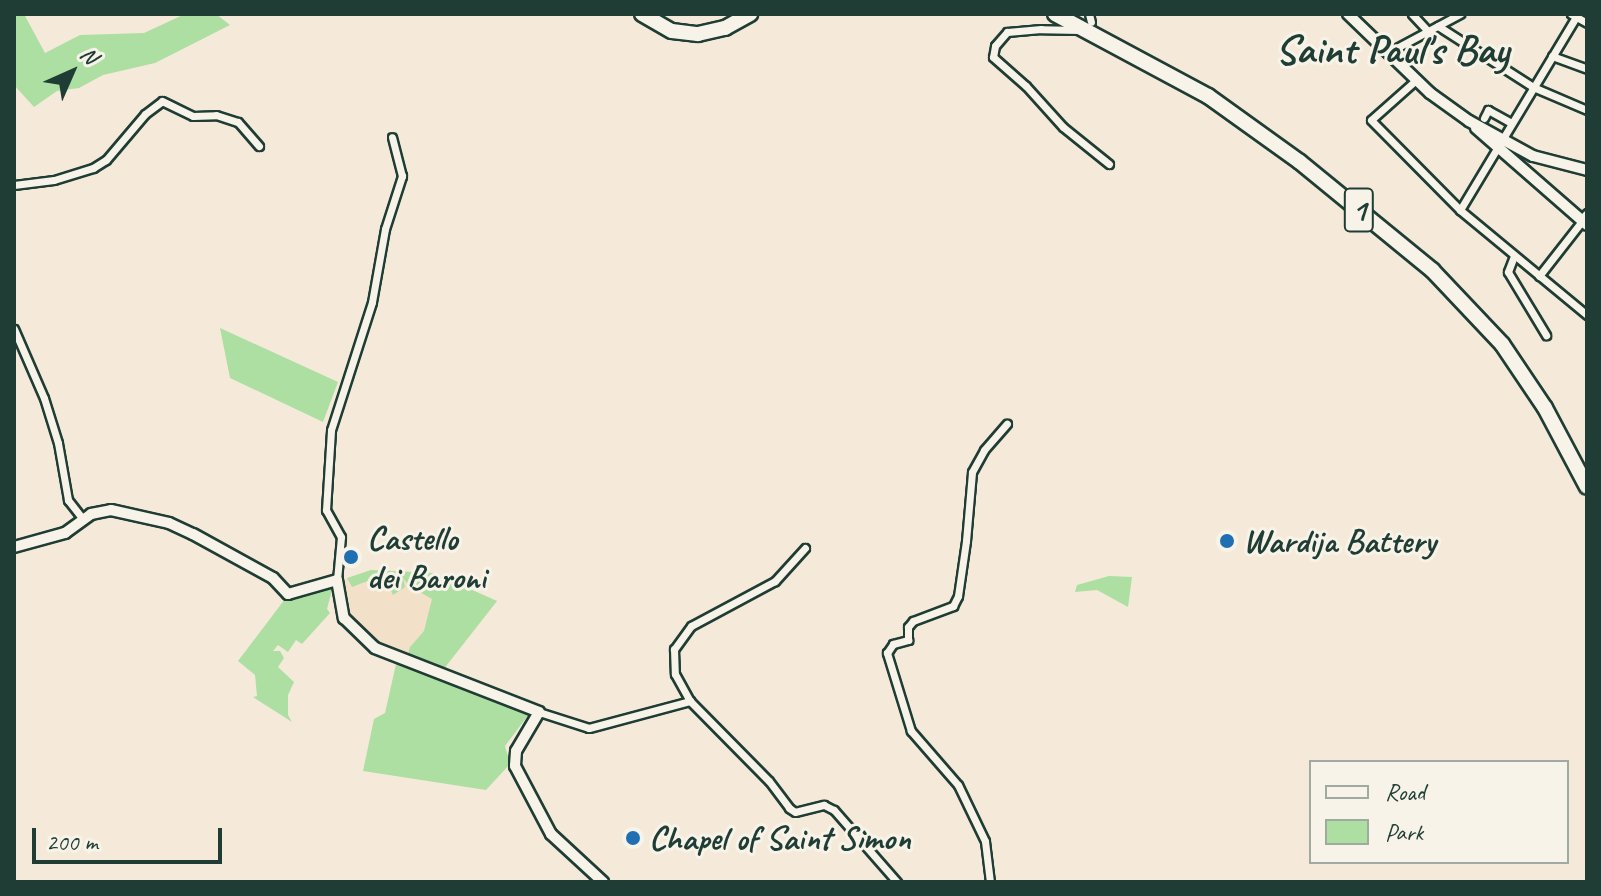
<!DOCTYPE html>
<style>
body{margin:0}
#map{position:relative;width:1601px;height:896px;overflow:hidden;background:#f5ead9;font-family:Caveat,sans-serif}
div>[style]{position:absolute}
.built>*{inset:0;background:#f3e0c8}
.green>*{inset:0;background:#acdfa1}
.roads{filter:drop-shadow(2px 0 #1f3d34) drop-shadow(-2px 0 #1f3d34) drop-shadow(0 2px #1f3d34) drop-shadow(0 -2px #1f3d34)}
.street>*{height:7px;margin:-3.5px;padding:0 3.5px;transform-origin:3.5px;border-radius:3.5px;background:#f7f3e8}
.secondary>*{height:10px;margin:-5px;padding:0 5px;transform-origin:5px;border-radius:5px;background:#f7f3e8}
.highway>*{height:14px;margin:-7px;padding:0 7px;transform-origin:7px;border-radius:7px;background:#f7f3e8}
.dots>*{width:22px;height:22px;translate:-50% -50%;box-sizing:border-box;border:4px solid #f7f3e8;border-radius:50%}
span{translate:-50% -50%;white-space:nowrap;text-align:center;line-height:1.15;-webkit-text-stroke:6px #f7f3e8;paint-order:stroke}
.shield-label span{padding:2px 6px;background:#f7f3e8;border:2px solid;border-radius:6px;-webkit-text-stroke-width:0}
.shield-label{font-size:32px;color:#1f3d34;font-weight:700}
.poi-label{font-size:34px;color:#1f3d34;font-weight:700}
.left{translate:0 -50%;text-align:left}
.district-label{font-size:42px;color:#1f3d34;font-weight:700}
.frame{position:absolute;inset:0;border:16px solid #1f3d34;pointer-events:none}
.legend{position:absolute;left:1309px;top:760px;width:260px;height:104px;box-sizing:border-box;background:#f7f3e8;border:2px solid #a1aaa0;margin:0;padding:10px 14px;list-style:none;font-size:24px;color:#1f3d34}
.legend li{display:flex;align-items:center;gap:16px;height:40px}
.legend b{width:40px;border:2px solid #a1aaa0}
.north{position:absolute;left:32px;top:32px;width:80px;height:80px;-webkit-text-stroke:6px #f7f3e8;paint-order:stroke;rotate:45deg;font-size:22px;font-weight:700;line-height:32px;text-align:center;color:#1f3d34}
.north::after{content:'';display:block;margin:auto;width:28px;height:36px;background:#1f3d34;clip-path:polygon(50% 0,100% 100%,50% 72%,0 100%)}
.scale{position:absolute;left:32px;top:828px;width:190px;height:36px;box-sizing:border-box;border:4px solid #1f3d34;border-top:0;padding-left:10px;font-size:24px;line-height:28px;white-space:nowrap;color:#1f3d34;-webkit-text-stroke:6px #f7f3e8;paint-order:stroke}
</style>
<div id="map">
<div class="built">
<div style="clip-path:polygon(371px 570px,434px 573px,497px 601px,443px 670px,385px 649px,363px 635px,352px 622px,344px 604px,341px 581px)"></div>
</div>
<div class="green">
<div style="clip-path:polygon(14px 14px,24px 14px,45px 53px,80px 35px,144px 33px,185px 14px,216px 14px,230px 25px,155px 63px,103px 75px,79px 88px,57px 91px,34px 107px,14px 85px)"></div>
<div style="clip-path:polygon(220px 328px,338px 382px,323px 422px,230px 378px)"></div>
<div style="clip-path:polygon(371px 570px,434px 573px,497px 601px,443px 670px,407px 657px,410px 647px,424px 631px,432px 599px,409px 586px,403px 578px,405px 587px,393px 595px,383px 575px,352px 587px,347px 578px)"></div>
<div style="clip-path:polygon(1109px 576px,1132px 577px,1128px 607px,1097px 590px,1075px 592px,1077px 585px)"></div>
<div style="clip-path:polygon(333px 586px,327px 609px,330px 613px,302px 644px,296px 640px,288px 652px,278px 645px,273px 651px,280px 651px,284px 658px,278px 667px,294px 682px,288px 695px,288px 715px,292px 722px,253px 697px,257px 696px,255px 675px,238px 661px,288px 595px)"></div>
<div style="clip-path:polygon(396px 664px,448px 680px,529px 714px,505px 746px,510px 764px,486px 790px,363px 771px,374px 719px,385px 713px)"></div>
</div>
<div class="roads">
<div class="street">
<div style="left:1089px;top:14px;width:8px;rotate:76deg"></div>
<div style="left:1412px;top:14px;width:23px;rotate:47deg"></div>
<div style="left:1571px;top:14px;width:18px;rotate:29deg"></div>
<div style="left:1438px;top:26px;width:113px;rotate:32.7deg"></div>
<div style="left:1533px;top:87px;width:59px;rotate:23.1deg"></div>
<div style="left:1080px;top:30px;width:39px;rotate:-179deg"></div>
<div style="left:1041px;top:29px;width:34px;rotate:175deg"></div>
<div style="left:1007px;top:32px;width:18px;rotate:131deg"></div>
<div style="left:995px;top:46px;width:11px;rotate:100deg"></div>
<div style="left:993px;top:57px;width:44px;rotate:41.3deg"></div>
<div style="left:1026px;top:86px;width:55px;rotate:47.9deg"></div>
<div style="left:1063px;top:127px;width:59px;rotate:38.8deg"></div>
<div style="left:1389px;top:52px;width:81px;rotate:-28.2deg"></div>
<div style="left:1552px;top:56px;width:37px;rotate:20deg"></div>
<div style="left:1416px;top:80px;width:60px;rotate:138.4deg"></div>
<div style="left:1371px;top:120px;width:127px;rotate:45.3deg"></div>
<div style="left:1460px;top:210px;width:165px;rotate:39.6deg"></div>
<div style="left:1484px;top:118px;width:9px;rotate:-63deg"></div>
<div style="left:1488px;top:110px;width:26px;rotate:29deg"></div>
<div style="left:14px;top:185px;width:40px;rotate:-7.1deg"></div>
<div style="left:54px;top:180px;width:41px;rotate:-17.1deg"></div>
<div style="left:93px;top:168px;width:15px;rotate:-32deg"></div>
<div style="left:106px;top:160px;width:60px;rotate:-49.7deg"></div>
<div style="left:145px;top:114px;width:21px;rotate:-37deg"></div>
<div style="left:162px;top:101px;width:34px;rotate:26deg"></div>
<div style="left:193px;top:116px;width:23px;rotate:-2deg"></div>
<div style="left:216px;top:115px;width:23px;rotate:18deg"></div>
<div style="left:238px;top:122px;width:32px;rotate:49deg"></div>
<div style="left:1460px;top:210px;width:225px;rotate:-59deg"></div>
<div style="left:1585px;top:215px;width:3px;rotate:-45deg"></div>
<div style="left:1514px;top:256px;width:17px;rotate:111deg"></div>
<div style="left:1508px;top:272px;width:74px;rotate:58.9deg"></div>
<div style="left:1539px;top:276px;width:70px;rotate:-52deg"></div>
<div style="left:14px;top:329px;width:75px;rotate:66.5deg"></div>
<div style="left:44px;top:398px;width:47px;rotate:72.7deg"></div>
<div style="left:58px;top:443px;width:58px;rotate:80deg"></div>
<div style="left:68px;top:500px;width:24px;rotate:52deg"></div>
<div style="left:805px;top:548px;width:45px;rotate:132.3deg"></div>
<div style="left:775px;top:581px;width:95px;rotate:151.8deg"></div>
<div style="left:691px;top:626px;width:29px;rotate:126deg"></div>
<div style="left:674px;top:649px;width:25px;rotate:88deg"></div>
<div style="left:675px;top:674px;width:31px;rotate:61deg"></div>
<div style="left:690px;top:701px;width:112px;rotate:45.4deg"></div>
<div style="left:769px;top:781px;width:34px;rotate:53deg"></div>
<div style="left:789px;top:808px;width:7px;rotate:34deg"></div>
<div style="left:795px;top:812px;width:30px;rotate:-14deg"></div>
<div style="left:824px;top:805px;width:11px;rotate:27deg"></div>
<div style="left:834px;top:810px;width:96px;rotate:48.8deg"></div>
<div style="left:337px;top:580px;width:43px;rotate:-84.7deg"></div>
<div style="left:341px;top:537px;width:31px;rotate:-119deg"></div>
<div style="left:326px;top:510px;width:80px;rotate:-86.4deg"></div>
<div style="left:331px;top:430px;width:134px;rotate:-72.2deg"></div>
<div style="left:372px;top:302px;width:74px;rotate:-79.9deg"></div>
<div style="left:385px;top:229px;width:56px;rotate:-72.2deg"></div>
<div style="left:402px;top:176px;width:40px;rotate:-104.4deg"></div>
<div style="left:539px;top:712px;width:52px;rotate:17.7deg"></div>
<div style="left:589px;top:728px;width:105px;rotate:-15deg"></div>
<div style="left:990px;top:882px;width:41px;rotate:-97deg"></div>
<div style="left:985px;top:841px;width:62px;rotate:-115.7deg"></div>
<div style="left:958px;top:785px;width:72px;rotate:-131deg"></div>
<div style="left:911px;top:731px;width:82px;rotate:-107.1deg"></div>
<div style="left:887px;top:653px;width:11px;rotate:-56deg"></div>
<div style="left:893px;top:644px;width:16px;rotate:-15deg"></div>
<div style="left:908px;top:640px;width:13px;rotate:-90deg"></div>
<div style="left:908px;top:627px;width:8px;rotate:-50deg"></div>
<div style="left:913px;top:621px;width:43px;rotate:-20.6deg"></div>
<div style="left:953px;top:606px;width:11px;rotate:-63deg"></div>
<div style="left:958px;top:596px;width:56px;rotate:-81.7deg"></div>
<div style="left:966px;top:541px;width:69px;rotate:-85deg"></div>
<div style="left:972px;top:472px;width:25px;rotate:-61deg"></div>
<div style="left:984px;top:450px;width:35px;rotate:-49deg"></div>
</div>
<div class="secondary">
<div style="left:1348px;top:14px;width:114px;rotate:43.9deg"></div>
<div style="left:1430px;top:93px;width:48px;rotate:35.7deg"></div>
<div style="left:1469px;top:121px;width:73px;rotate:28.7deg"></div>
<div style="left:1533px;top:156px;width:56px;rotate:14.5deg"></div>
<div style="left:1476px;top:128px;width:147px;rotate:41.1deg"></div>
<div style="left:14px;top:547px;width:53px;rotate:-15.4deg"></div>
<div style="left:65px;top:533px;width:32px;rotate:-36deg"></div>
<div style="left:91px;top:514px;width:20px;rotate:-11deg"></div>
<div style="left:111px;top:510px;width:59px;rotate:12.6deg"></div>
<div style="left:169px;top:523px;width:26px;rotate:25deg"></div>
<div style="left:193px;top:534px;width:91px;rotate:28.8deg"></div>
<div style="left:273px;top:578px;width:22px;rotate:47deg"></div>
<div style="left:288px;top:594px;width:51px;rotate:-15.9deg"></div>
<div style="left:337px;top:580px;width:39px;rotate:80deg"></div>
<div style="left:344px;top:618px;width:43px;rotate:44.1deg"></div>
<div style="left:375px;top:648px;width:176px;rotate:21.3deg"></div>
<div style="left:539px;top:712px;width:45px;rotate:120.5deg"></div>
<div style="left:516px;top:751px;width:15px;rotate:94deg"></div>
<div style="left:515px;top:766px;width:77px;rotate:62.1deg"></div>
<div style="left:551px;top:834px;width:71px;rotate:42.7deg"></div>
</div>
<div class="highway">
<div style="left:642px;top:14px;width:34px;rotate:30deg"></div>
<div style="left:672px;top:31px;width:26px;rotate:7deg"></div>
<div style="left:698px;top:34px;width:28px;rotate:-13deg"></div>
<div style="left:725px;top:28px;width:29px;rotate:-29deg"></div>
<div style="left:1055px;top:14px;width:174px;rotate:28.2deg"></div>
<div style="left:1208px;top:96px;width:113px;rotate:35.7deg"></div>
<div style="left:1300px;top:162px;width:171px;rotate:39.3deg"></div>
<div style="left:1432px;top:270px;width:102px;rotate:46.6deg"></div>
<div style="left:1502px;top:344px;width:77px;rotate:56.1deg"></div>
<div style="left:1545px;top:408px;width:89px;rotate:62deg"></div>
</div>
</div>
<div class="dots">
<div style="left:1227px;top:541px;background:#1f6fb2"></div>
<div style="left:351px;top:557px;background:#1f6fb2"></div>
<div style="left:633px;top:838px;background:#1f6fb2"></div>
</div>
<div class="shield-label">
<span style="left:1359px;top:210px">1</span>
</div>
<div class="poi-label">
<span class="left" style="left:367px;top:557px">Castello<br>dei Baroni</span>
<span class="left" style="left:1243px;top:541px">Wardija Battery</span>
<span class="left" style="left:649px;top:838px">Chapel of Saint Simon</span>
</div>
<div class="district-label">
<span style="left:1392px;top:50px">Saint Paul's Bay</span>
</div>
<div class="frame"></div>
<ul class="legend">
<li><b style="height:10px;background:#f7f3e8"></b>Road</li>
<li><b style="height:22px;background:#acdfa1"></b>Park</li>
</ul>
<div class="north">N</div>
<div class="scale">200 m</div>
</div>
